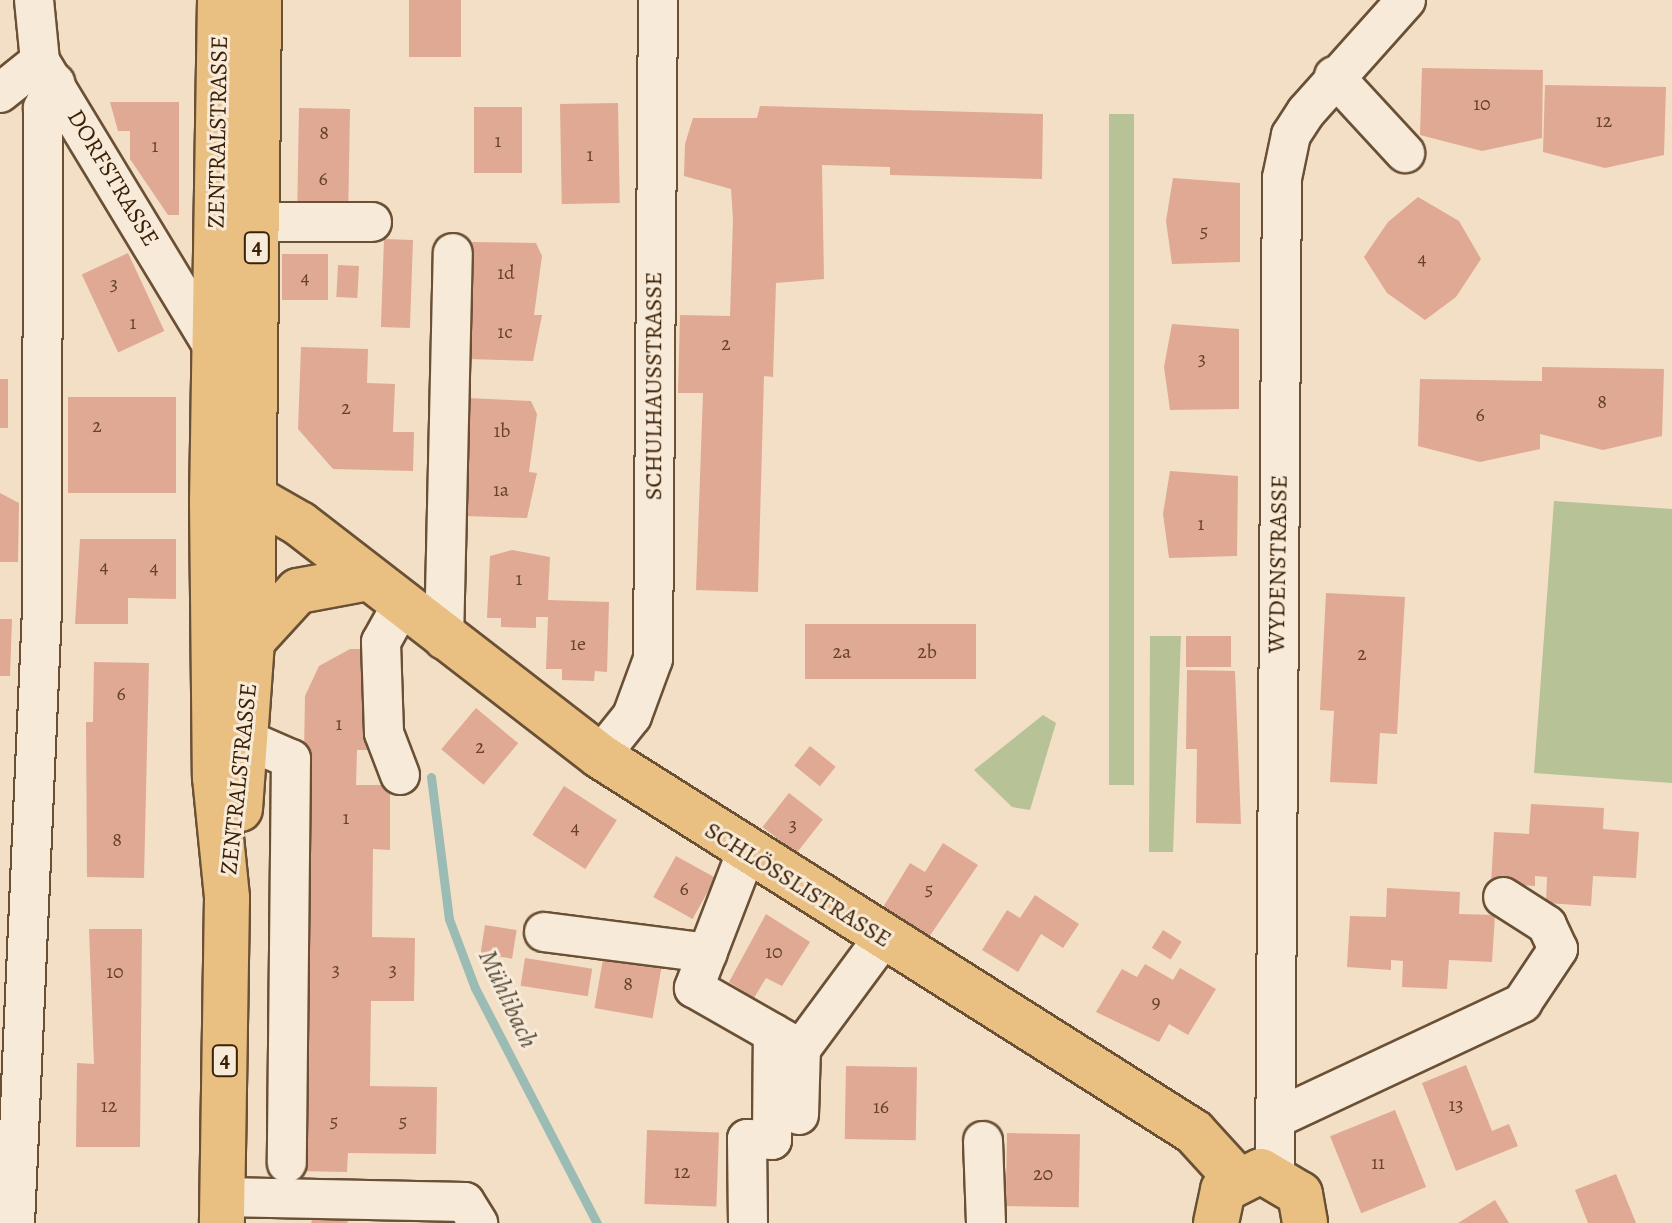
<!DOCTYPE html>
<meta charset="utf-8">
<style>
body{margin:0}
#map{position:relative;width:1672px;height:1223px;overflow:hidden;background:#f2dfc5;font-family:Alegreya,serif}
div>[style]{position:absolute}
.green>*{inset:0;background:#b7c297;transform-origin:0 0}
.stream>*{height:9px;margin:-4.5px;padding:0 4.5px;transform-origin:4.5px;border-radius:4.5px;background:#9bbcb5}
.building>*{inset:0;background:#e0a994;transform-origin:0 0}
.roads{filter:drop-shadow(2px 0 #6a5035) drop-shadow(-2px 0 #6a5035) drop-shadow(0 2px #6a5035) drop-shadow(0 -2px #6a5035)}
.minor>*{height:38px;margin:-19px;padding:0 19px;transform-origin:19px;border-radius:19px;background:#f7ead9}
.major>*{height:44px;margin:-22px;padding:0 22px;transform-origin:22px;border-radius:22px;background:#e9c082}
span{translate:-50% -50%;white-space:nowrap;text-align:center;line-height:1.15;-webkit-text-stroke:6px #f7ead9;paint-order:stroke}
.number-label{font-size:20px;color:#654229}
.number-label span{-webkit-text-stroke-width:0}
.shield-label span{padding:2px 6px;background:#f7ead9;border:2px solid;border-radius:6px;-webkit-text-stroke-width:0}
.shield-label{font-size:22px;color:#3c2005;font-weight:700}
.street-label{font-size:24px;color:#3c2005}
.water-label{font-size:26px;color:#584f3a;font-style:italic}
</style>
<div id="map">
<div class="green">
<div style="left:1109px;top:114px;width:25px;height:671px"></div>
<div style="clip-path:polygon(1554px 501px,1672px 509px,1672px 783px,1534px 773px)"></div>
<div style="clip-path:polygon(1150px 636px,1181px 636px,1173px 852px,1149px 852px)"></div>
<div style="clip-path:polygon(1043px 715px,1056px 723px,1030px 810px,1012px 807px,974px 770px)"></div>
</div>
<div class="stream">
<div style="left:431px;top:777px;width:143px;rotate:82.8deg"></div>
<div style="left:449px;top:919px;width:74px;rotate:69.4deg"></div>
<div style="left:475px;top:988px;width:265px;rotate:62.6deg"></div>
</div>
<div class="building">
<div style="left:409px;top:0;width:52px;height:57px"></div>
<div style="clip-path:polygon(1422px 68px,1543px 70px,1542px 138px,1482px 151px,1420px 135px)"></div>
<div style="clip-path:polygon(1545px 85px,1666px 87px,1664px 155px,1605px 168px,1543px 152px)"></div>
<div style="clip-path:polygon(110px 102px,179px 102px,179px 215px,168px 215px,130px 159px,130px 131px,118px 131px)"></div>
<div style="left:618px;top:103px;width:100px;height:58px;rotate:89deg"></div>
<div style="clip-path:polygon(760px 106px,1043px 114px,1042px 179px,890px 175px,890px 167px,822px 165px,824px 279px,776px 283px,773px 377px,764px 376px,758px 592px,696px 590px,703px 393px,678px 393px,680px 315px,730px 316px,733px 219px,731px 189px,684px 176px,685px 144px,693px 118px,757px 118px)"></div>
<div style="left:474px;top:107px;width:48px;height:66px"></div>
<div style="left:299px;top:108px;width:51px;height:93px;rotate:1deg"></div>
<div style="clip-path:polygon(1173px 178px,1240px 183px,1240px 262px,1172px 264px,1166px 221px)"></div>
<div style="clip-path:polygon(1418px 197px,1459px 221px,1481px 259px,1456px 297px,1425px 320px,1387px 293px,1364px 257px,1388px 222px)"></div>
<div style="left:384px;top:239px;width:29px;height:88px;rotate:2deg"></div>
<div style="clip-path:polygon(472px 242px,536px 243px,542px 256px,534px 315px,542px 315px,533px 361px,468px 359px)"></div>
<div style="left:128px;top:253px;width:86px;height:51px;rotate:65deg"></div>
<div style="left:282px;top:254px;width:46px;height:46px"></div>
<div style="left:338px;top:265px;width:21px;height:32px;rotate:3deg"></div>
<div style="clip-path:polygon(1172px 324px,1239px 329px,1239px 409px,1170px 410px,1164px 367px)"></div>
<div style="clip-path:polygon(301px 347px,368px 349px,367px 383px,395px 384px,393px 432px,414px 432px,413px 471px,333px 469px,298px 429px)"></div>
<div style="clip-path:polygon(1542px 367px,1664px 369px,1662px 436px,1603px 450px,1540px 434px,1540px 449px,1480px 462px,1418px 446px,1420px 379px,1542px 381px)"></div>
<div style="left:0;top:379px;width:8px;height:49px"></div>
<div style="left:176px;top:397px;width:96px;height:108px;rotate:90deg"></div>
<div style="clip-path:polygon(468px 398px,531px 401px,537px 414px,529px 472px,537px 473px,527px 518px,464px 516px)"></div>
<div style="clip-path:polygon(1170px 471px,1238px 476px,1237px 556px,1169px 558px,1163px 514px)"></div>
<div style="clip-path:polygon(0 493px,19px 503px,18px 562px,0 562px)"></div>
<div style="clip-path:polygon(80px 539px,176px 539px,176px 599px,128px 598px,128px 624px,75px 624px)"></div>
<div style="clip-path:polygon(512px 550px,550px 557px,548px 600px,609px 602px,607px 672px,595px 671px,594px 681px,562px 680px,562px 669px,546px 669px,548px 617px,536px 617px,536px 628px,501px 627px,501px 618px,487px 618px,490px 556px)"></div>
<div style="clip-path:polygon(1326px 593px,1405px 597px,1397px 734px,1380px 733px,1377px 784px,1330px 782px,1334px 711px,1320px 710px)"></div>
<div style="clip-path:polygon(0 619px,12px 619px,10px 676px,0 676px)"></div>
<div style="left:976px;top:624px;width:55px;height:171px;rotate:90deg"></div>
<div style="left:1186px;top:636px;width:45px;height:31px"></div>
<div style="clip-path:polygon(350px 649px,362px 649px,361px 692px,373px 692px,372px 750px,357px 750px,356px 785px,390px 785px,390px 850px,373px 849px,372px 937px,415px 938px,414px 1001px,371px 1001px,370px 1086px,437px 1087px,436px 1154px,348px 1153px,347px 1172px,297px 1171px,305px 696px,319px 666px)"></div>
<div style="clip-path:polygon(94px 662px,149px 663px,144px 878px,87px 877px,86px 722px,93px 722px)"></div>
<div style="clip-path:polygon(1187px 670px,1235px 671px,1241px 824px,1196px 823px,1197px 749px,1186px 749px)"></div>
<div style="left:476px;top:708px;width:55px;height:54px;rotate:40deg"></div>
<div style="left:810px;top:746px;width:33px;height:25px;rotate:39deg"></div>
<div style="left:564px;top:786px;width:63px;height:58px;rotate:33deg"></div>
<div style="left:789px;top:793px;width:43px;height:43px;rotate:38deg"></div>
<div style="clip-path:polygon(1531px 804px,1604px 808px,1603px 829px,1639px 832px,1636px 878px,1593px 876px,1591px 906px,1546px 903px,1547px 877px,1535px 876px,1535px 886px,1491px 883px,1494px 832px,1529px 834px)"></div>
<div style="clip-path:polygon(943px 843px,978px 865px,929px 937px,882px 909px,910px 863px,925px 872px)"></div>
<div style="left:676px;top:856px;width:45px;height:47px;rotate:29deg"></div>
<div style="clip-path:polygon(1387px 888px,1460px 892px,1459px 914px,1495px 915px,1492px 962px,1449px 960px,1447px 989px,1402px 987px,1403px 961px,1391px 960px,1391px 970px,1347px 967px,1350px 916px,1386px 917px)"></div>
<div style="clip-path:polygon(1035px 895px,1079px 924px,1063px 948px,1041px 934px,1018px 972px,982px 950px,1007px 910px,1020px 918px)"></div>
<div style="clip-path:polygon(766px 914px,810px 942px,782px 986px,766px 978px,754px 998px,729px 982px)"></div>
<div style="left:485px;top:925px;width:32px;height:29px;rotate:9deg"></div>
<div style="clip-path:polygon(89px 929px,142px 929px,140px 1147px,76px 1147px,77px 1063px,94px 1064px)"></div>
<div style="left:1163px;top:930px;width:22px;height:21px;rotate:32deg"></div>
<div style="left:605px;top:948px;width:59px;height:61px;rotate:10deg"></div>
<div style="left:525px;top:958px;width:68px;height:28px;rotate:9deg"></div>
<div style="clip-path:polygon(1145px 964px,1173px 980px,1180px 968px,1216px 989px,1188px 1035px,1169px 1024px,1159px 1042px,1096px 1012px,1122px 969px,1137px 977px)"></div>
<div style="clip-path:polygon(1466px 1065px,1492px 1131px,1509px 1124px,1518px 1146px,1456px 1171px,1422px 1083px)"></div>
<div style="left:846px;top:1066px;width:71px;height:73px;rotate:1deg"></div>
<div style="left:1395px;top:1110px;width:83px;height:70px;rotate:68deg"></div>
<div style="left:647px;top:1130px;width:72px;height:74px;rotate:2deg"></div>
<div style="left:1007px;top:1133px;width:73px;height:73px;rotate:1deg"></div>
<div style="clip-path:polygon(1616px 1174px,1636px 1223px,1588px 1223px,1575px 1190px)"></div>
<div style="clip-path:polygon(1495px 1200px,1509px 1223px,1458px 1223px)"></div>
<div style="left:312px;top:1209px;width:36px;height:14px;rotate:2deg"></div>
</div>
<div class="roads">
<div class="minor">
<div style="left:34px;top:0;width:61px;rotate:84.4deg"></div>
<div style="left:40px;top:61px;width:338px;rotate:58.8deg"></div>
<div style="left:1334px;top:76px;width:105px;rotate:47.3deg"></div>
<div style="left:0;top:93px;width:51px;rotate:-38.7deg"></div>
<div style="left:257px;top:222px;width:115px"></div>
<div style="left:444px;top:640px;width:387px;rotate:-88.7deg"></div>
<div style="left:247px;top:740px;width:48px;rotate:23.4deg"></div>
<div style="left:291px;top:759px;width:404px;rotate:90.6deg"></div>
<div style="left:600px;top:756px;width:51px;rotate:-51.3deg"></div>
<div style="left:632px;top:716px;width:61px;rotate:-69.8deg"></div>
<div style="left:653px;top:659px;width:659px;rotate:-89.57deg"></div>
<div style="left:400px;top:775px;width:45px;rotate:-110.9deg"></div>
<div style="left:384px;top:733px;width:91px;rotate:-91.9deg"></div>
<div style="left:381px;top:642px;width:41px;rotate:-60.9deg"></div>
<div style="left:746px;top:853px;width:145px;rotate:111.1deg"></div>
<div style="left:694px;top:988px;width:123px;rotate:29.7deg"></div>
<div style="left:801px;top:1049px;width:138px;rotate:-53.5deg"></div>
<div style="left:544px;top:932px;width:165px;rotate:7.3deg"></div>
<div style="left:799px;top:1115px;width:66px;rotate:-88.3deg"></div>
<div style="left:1277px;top:1118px;width:271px;rotate:-25.1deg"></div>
<div style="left:1522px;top:1003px;width:65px;rotate:-56.3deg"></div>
<div style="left:1558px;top:949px;width:26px;rotate:-115deg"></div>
<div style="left:1547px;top:925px;width:52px;rotate:-147.5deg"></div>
<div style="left:983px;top:1141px;width:82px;rotate:87.9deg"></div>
<div style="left:1275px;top:1173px;width:995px;rotate:-89.6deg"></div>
<div style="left:1282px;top:178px;width:44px;rotate:-78.2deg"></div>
<div style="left:1291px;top:135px;width:27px;rotate:-57deg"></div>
<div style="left:1306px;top:112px;width:150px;rotate:-48.2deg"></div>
<div style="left:223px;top:1197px;width:242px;rotate:1.2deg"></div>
<div style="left:465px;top:1202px;width:25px;rotate:58deg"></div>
<div style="left:15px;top:1223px;width:614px;rotate:-87.48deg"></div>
<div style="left:42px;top:610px;width:502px;rotate:-89.89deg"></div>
<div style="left:43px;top:108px;width:28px;rotate:-64deg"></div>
<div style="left:748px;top:1223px;width:84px;rotate:-90.7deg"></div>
<div style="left:747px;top:1139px;width:25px;rotate:2deg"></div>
<div style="left:772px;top:1140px;width:107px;rotate:-89.5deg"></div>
</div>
<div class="major">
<div style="left:220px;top:0;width:501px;rotate:90.91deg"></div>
<div style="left:212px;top:501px;width:276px;rotate:89.4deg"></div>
<div style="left:215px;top:777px;width:122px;rotate:84.3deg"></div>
<div style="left:227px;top:898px;width:325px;rotate:90.9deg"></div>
<div style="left:212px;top:501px;width:39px;rotate:-7deg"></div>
<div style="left:251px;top:496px;width:56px;rotate:29.7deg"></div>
<div style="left:300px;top:524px;width:379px;rotate:37.7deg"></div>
<div style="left:600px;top:756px;width:703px;rotate:32.33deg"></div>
<div style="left:1194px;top:1132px;width:62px;rotate:47.6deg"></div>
<div style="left:252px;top:641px;width:68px;rotate:-47.4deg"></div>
<div style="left:298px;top:591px;width:71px;rotate:-10.5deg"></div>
<div style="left:240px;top:809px;width:168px;rotate:-85.9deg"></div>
<div style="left:252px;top:641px;width:641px;rotate:-89.37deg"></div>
<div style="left:1216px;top:1223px;width:34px;rotate:-78deg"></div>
<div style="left:1223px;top:1190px;width:42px;rotate:-26.6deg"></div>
<div style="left:1261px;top:1171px;width:45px;rotate:30.5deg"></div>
<div style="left:1300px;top:1194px;width:29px;rotate:80deg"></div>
</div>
</div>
<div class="number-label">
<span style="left:1482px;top:103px">10</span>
<span style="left:1604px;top:120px">12</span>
<span style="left:324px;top:132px">8</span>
<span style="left:498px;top:140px">1</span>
<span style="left:155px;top:145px">1</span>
<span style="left:590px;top:154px">1</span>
<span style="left:323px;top:178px">6</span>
<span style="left:1204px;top:230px">5</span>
<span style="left:1422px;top:258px">4</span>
<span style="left:506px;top:272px">1d</span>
<span style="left:305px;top:277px">4</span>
<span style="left:114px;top:283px">3</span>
<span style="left:133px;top:322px">1</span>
<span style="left:505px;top:331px">1c</span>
<span style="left:726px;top:343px">2</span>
<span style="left:1202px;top:358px">3</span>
<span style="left:1602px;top:401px">8</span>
<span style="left:346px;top:407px">2</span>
<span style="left:1480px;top:414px">6</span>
<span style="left:97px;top:425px">2</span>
<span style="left:502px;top:430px">1b</span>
<span style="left:501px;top:489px">1a</span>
<span style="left:1201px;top:523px">1</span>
<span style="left:104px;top:566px">4</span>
<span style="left:154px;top:567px">4</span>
<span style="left:519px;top:578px">1</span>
<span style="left:578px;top:643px">1e</span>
<span style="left:842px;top:651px">2a</span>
<span style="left:927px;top:651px">2b</span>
<span style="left:1362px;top:653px">2</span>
<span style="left:121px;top:693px">6</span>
<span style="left:339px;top:723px">1</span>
<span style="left:480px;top:746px">2</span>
<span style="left:346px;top:817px">1</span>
<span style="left:793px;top:824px">3</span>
<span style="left:575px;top:827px">4</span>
<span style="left:117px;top:839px">8</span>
<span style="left:684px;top:888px">6</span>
<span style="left:929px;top:888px">5</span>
<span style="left:774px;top:951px">10</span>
<span style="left:336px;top:969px">3</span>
<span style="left:393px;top:969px">3</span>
<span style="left:115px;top:971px">10</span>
<span style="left:628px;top:983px">8</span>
<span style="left:1156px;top:1001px">9</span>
<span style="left:1456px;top:1104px">13</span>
<span style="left:109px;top:1105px">12</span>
<span style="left:881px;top:1106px">16</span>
<span style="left:334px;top:1120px">5</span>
<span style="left:403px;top:1120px">5</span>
<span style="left:1378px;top:1162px">11</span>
<span style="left:682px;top:1171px">12</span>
<span style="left:1043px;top:1173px">20</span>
</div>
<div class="shield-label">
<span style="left:257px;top:248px">4</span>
<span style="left:225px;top:1061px">4</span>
</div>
<div class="street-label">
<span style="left:218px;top:132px;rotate:-89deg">ZENTRALSTRASSE</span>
<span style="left:113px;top:178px;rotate:59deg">DORFSTRASSE</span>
<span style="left:654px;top:386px;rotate:-90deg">SCHULHAUSSTRASSE</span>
<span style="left:1278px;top:564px;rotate:-89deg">WYDENSTRASSE</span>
<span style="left:239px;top:779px;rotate:-84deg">ZENTRALSTRASSE</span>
<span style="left:798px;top:885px;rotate:32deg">SCHLÖSSLISTRASSE</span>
</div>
<div class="water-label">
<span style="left:508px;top:999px;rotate:65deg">Mühlibach</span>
</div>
</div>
